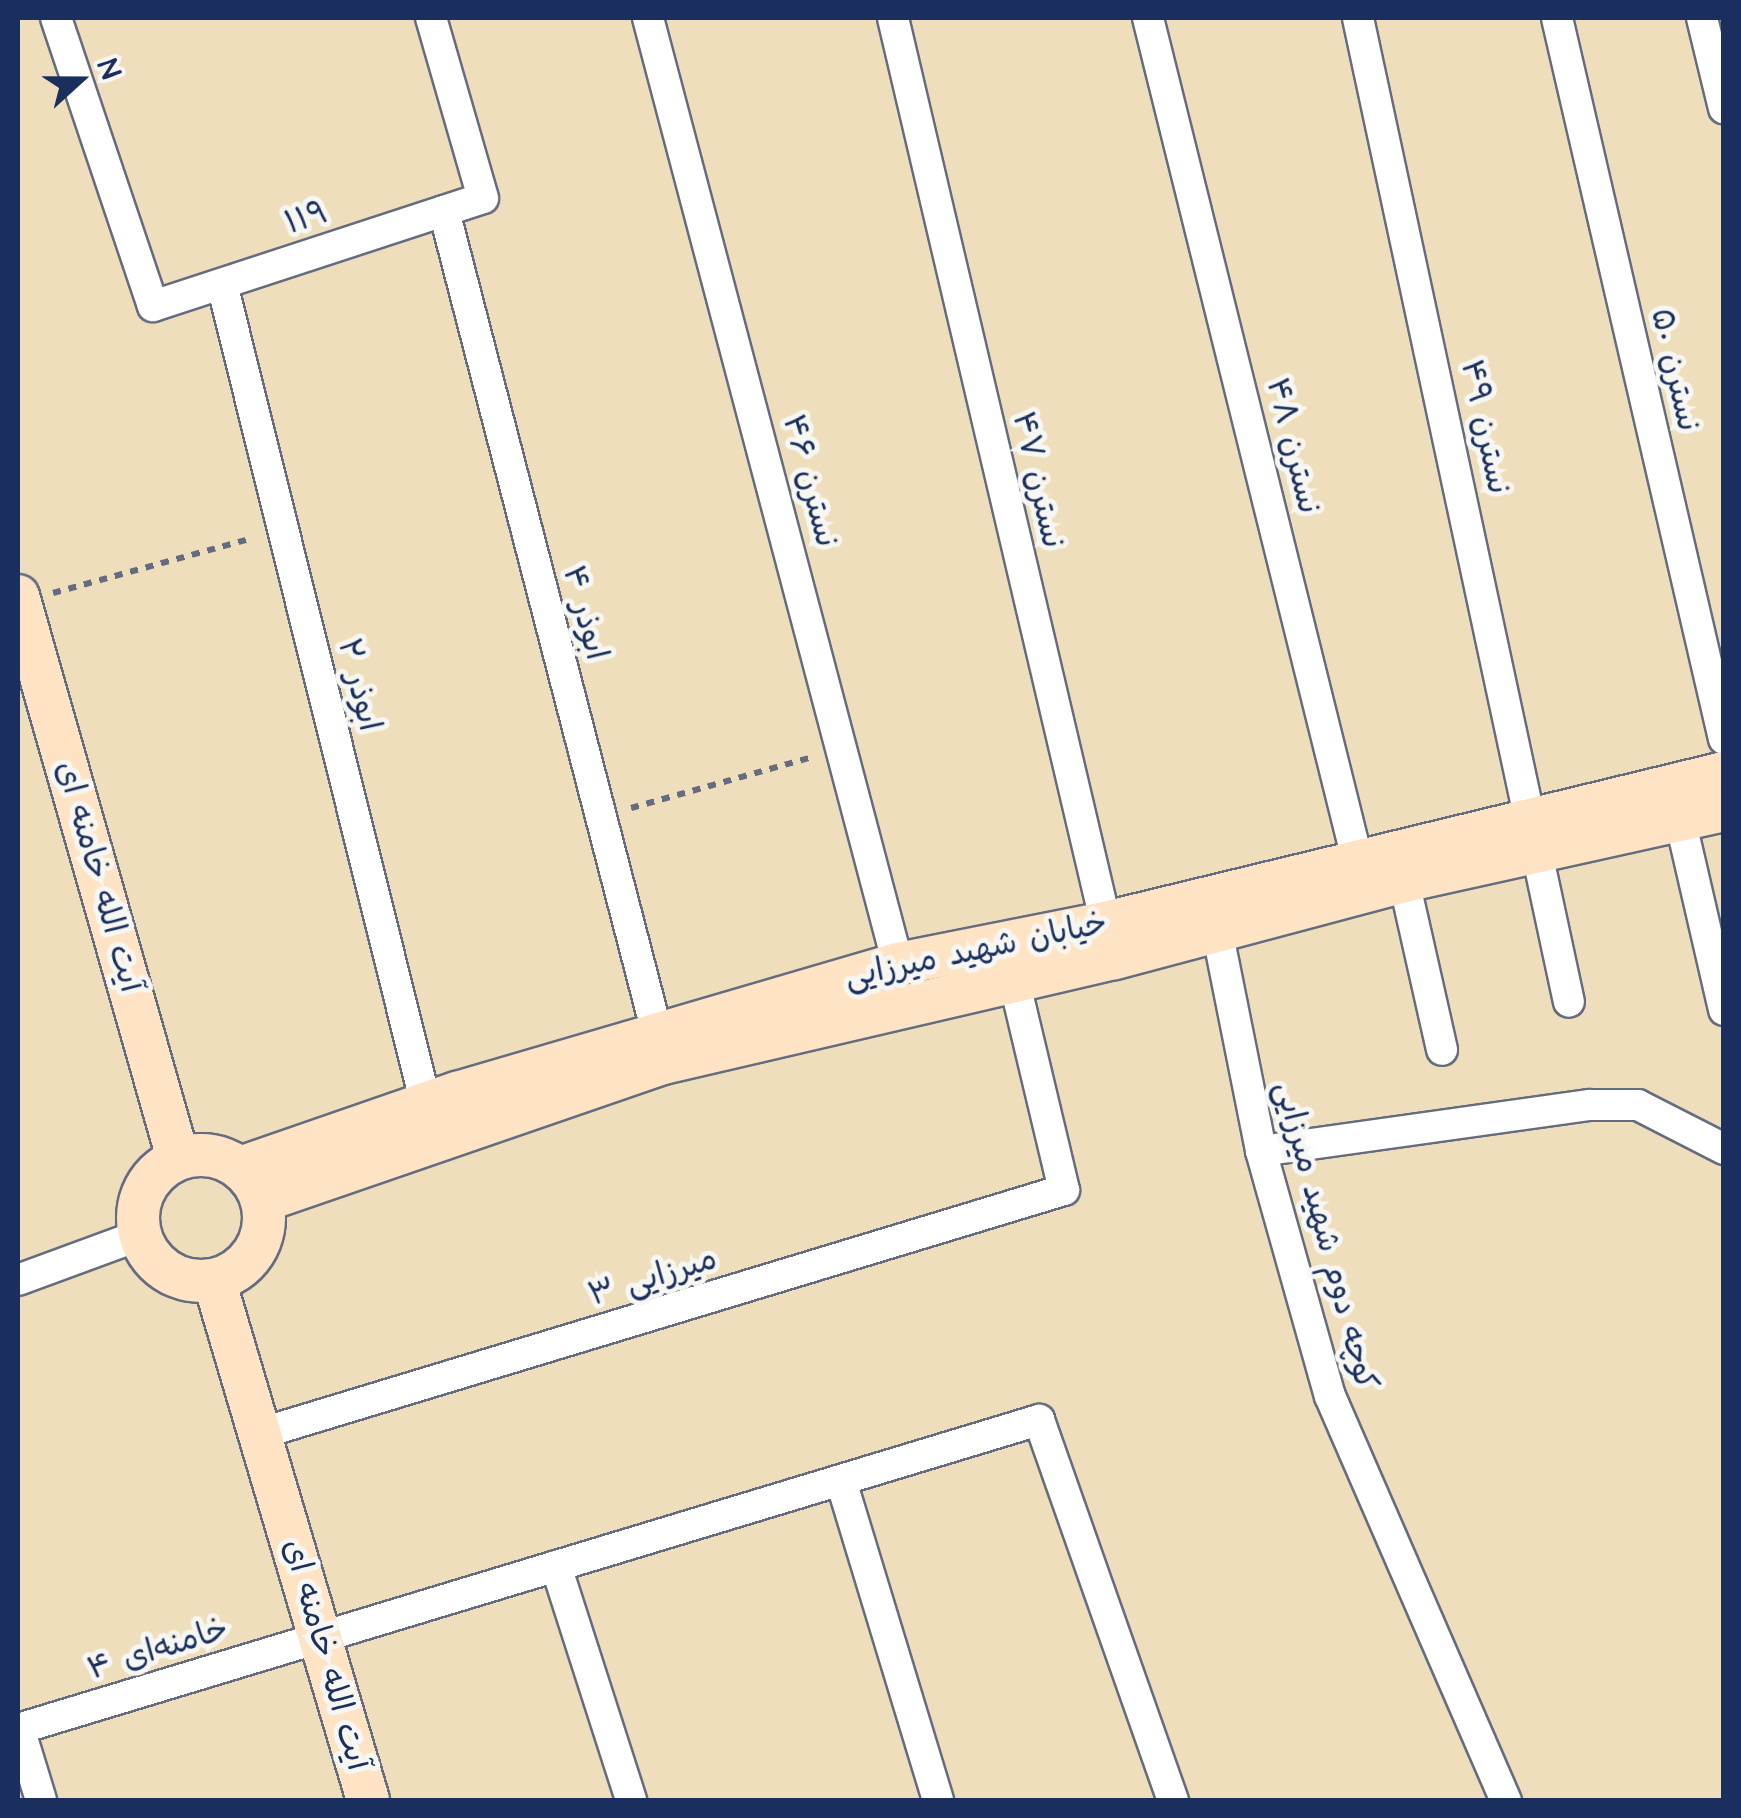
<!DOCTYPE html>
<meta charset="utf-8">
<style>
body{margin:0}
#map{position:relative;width:1741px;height:1818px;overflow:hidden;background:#eedebc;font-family:"Architects Daughter","Playpen Sans Arabic",sans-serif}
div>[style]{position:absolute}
.path>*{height:6px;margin-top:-3px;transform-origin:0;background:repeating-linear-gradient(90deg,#656c7f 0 8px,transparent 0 16px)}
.roads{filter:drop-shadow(2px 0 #656c7f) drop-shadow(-2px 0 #656c7f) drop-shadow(0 2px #656c7f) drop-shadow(0 -2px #656c7f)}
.street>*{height:30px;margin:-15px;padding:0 15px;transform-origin:15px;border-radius:15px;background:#fff}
.secondary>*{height:42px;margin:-21px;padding:0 21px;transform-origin:21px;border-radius:21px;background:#fee4c5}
.secondary>.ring{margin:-21px;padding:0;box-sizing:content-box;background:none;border:42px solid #fee4c5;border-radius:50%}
span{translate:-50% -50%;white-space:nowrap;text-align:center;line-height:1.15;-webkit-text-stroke:10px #f6f6f2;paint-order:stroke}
.street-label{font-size:32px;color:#1b2f5e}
.frame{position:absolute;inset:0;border:20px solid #1b2f5e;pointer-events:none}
.north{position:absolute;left:30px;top:30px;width:100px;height:100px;-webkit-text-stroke:8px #f6f6f2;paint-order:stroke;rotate:69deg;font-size:28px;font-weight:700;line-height:40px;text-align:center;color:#1b2f5e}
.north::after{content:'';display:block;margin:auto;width:35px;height:45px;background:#1b2f5e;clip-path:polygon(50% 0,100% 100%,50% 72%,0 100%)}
</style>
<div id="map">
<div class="path">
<div style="left:53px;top:593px;width:207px;rotate:-15.4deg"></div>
<div style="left:631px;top:808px;width:188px;rotate:-15.7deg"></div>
</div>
<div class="roads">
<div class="street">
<div style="left:56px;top:18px;width:304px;rotate:71.4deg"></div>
<div style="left:153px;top:306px;width:347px;rotate:-18.1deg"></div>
<div style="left:483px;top:198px;width:187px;rotate:-106.1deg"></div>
<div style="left:648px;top:18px;width:978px;rotate:75.2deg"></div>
<div style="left:893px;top:18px;width:948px;rotate:76.77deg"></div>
<div style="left:1148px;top:18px;width:887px;rotate:76.04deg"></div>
<div style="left:1358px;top:18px;width:1006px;rotate:77.9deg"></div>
<div style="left:1557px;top:18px;width:740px;rotate:76.96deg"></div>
<div style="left:1702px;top:18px;width:93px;rotate:76.3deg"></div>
<div style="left:444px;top:211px;width:849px;rotate:75.47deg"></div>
<div style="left:222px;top:284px;width:845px;rotate:76.03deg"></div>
<div style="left:1680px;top:819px;width:196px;rotate:77deg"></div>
<div style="left:1404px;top:881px;width:173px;rotate:77.3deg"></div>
<div style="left:1214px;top:915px;width:241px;rotate:78.7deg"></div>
<div style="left:1261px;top:1151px;width:255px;rotate:74.3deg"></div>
<div style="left:1330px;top:1396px;width:441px;rotate:66.5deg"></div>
<div style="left:1261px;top:1151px;width:332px;rotate:-8deg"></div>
<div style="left:1590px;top:1105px;width:48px"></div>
<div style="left:1638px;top:1105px;width:97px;rotate:27.1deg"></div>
<div style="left:18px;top:1280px;width:130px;rotate:-20.2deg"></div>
<div style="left:262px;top:1433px;width:838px;rotate:-16.86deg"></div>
<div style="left:1064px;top:1190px;width:216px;rotate:-103.4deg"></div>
<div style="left:842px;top:1484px;width:330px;rotate:73.1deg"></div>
<div style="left:556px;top:1566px;width:246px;rotate:72.2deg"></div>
<div style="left:19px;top:1728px;width:75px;rotate:73deg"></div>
<div style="left:18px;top:1729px;width:1067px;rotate:-16.84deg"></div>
<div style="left:1039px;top:1420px;width:403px;rotate:70.6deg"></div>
</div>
<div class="secondary">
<div style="left:18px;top:596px;width:584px;rotate:74.11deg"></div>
<div class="ring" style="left:138px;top:1155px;width:84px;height:84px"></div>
<div style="left:240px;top:1168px;width:230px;rotate:-19.1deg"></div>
<div style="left:457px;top:1093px;width:459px;rotate:-16.3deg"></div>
<div style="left:898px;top:964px;width:211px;rotate:-11.2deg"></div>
<div style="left:1105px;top:923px;width:637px;rotate:-13.62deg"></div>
<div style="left:262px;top:1201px;width:424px;rotate:-19deg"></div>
<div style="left:663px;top:1063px;width:464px;rotate:-13.1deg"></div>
<div style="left:1115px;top:958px;width:299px;rotate:-14.9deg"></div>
<div style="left:1404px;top:881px;width:328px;rotate:-12.5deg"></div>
<div style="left:214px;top:1280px;width:542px;rotate:73.5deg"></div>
</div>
</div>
<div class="street-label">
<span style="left:307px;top:219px;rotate:-18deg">۱۱۹</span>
<span style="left:1674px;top:370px;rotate:77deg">نسترن ۵۰</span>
<span style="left:1484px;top:427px;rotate:78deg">نسترن ۴۹</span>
<span style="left:1292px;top:446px;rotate:76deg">نسترن ۴۸</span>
<span style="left:1037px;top:480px;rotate:77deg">نسترن ۴۷</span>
<span style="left:809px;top:481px;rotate:75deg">نسترن ۴۶</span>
<span style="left:584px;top:613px;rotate:75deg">ابوذر ۴</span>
<span style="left:358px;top:685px;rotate:76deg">ابوذر ۲</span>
<span style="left:98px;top:877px;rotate:74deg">آیت الله خامنه ای</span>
<span style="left:976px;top:951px;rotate:-12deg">خیابان شهید میرزایی</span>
<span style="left:1325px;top:1236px;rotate:75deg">کوچه دوم شهید میرزایی</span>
<span style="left:653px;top:1278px;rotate:-17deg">میرزایی ۳</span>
<span style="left:158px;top:1650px;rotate:-17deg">خامنه‌ای ۴</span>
<span style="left:325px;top:1655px;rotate:74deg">آیت الله خامنه ای</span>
</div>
<div class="frame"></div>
<div class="north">N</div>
</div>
